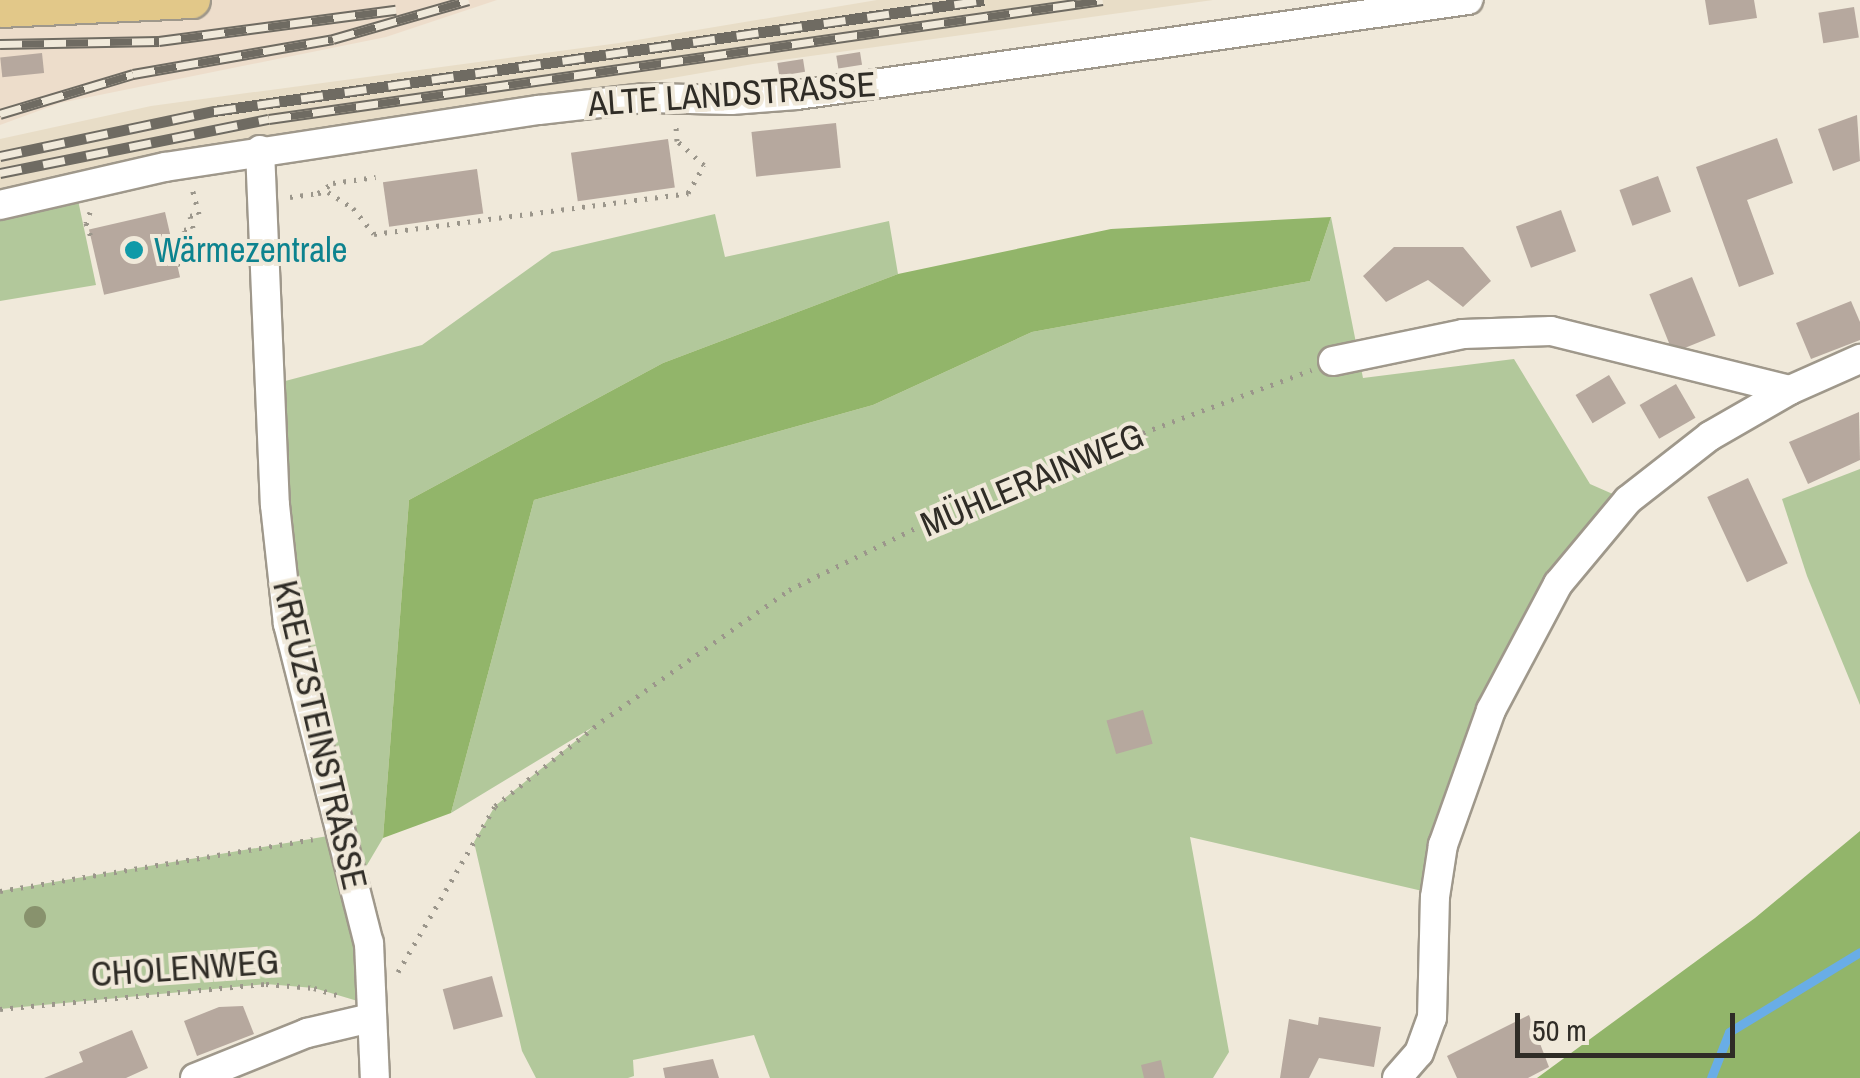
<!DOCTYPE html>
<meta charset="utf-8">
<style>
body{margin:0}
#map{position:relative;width:1860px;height:1078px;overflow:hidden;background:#f0e9da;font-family:"Archivo Narrow",sans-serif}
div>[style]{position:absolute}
.commercial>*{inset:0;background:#edddcb}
.built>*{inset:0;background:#e8ddc7}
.green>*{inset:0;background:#b2c89b}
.forest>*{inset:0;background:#92b56a}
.stream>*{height:9px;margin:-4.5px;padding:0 4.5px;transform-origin:4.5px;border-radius:4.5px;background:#69ade6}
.building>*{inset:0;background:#b6a89e;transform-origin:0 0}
.path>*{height:5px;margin-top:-2.5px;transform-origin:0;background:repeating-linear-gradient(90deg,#9b968b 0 2.5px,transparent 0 10.5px)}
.roads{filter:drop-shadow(2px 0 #9f988b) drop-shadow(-2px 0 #9f988b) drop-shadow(0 2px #9f988b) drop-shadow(0 -2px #9f988b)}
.minor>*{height:28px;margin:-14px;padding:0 14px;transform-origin:14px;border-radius:14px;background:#fff}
.major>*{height:35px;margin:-17.5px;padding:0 17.5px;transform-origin:17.5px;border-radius:17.5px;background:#e2c889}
.rail>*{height:11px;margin-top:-5.5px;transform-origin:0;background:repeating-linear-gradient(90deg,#f0e9da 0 22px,#6f6b62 0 44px);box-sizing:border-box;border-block:2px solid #6f6b62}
.trees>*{width:22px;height:22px;margin:-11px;border-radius:50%;background:#88926d}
.dots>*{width:28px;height:28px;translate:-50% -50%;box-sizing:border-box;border:5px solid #f0e9da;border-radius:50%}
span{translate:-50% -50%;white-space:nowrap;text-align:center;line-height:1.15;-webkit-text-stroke:8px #f0e9da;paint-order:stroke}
.street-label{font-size:35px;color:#2f2c26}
.culture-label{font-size:35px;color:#0d838f}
.left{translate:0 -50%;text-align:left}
.scale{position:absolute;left:1515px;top:1013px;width:220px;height:45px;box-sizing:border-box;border:5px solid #2f2c26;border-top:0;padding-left:12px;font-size:30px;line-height:35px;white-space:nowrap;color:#2f2c26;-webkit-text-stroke:8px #f0e9da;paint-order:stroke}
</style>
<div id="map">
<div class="commercial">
<div style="clip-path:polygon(0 0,497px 0,386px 37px,60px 103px,0 125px)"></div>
</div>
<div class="built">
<div style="clip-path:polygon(877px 0,1213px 0,753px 64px,0 195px,0 139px,151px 106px,619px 43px)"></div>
</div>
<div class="green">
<div style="clip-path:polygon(75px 186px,96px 285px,0 301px,0 205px)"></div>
<div style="clip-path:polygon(715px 214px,725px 257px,889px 221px,898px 274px,663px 363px,409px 500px,383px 838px,354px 887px,371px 1005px,314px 988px,266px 984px,0 1009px,0 891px,340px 834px,297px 671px,270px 385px,422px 345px,552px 252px)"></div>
<div style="clip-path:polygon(1331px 217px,1363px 378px,1514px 359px,1590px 484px,1615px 495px,1560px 563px,1431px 893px,1190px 837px,1229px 1052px,1213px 1078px,770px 1078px,754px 1035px,633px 1060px,634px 1076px,628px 1078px,536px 1078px,522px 1051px,474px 842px,495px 806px,593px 727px,451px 813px,534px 500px,873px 405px,1032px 332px,1310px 281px)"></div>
<div style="clip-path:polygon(1860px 469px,1860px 705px,1807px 576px,1782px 499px)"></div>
</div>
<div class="forest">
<div style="clip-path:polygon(1331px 217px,1310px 281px,1032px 332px,873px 405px,534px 500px,451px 813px,383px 838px,409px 500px,663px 363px,898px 274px,1111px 229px)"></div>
<div style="clip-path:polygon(1860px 831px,1860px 1078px,1537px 1078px,1755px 918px)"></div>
</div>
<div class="stream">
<div style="left:1711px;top:1078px;width:49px;rotate:-68.6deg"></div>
<div style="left:1729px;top:1032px;width:153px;rotate:-31.4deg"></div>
</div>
<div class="building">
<div style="clip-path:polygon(1705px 0,1754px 0,1757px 18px,1709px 25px)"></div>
<div style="left:1854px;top:7px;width:31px;height:36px;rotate:81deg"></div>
<div style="left:860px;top:52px;width:13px;height:24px;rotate:81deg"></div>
<div style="left:42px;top:53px;width:20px;height:42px;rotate:84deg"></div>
<div style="left:803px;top:59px;width:13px;height:26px;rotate:81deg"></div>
<div style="clip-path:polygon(1857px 115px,1860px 161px,1833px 171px,1818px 129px)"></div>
<div style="left:836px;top:123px;width:45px;height:85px;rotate:84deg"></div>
<div style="clip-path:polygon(1777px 138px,1793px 183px,1747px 200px,1774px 274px,1739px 287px,1696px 167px)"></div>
<div style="left:668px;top:139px;width:49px;height:98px;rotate:82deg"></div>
<div style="left:477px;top:169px;width:45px;height:95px;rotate:82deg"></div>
<div style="left:1658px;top:176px;width:38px;height:41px;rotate:70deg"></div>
<div style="left:1561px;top:210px;width:44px;height:48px;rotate:70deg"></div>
<div style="left:165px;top:212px;width:67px;height:78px;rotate:77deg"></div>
<div style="clip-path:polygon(1394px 247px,1463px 247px,1491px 281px,1463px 307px,1428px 280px,1386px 302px,1363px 276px)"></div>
<div style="left:1692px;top:277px;width:63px;height:46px;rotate:68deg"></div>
<div style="clip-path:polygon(1851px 301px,1860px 322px,1860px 340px,1811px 359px,1796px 323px)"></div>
<div style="left:1609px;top:375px;width:33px;height:39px;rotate:59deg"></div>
<div style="left:1676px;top:384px;width:39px;height:42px;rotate:60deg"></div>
<div style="clip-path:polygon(1859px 412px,1860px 460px,1808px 484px,1789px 442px)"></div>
<div style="left:1748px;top:478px;width:94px;height:45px;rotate:65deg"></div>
<div style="left:1143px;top:710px;width:35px;height:38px;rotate:74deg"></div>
<div style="left:492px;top:976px;width:42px;height:51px;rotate:75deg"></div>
<div style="clip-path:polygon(243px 1006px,254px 1034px,197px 1056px,184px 1021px,219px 1007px)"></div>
<div style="clip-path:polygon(1529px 1015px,1549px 1067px,1528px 1078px,1457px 1078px,1447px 1056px)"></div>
<div style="clip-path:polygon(1319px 1017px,1381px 1027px,1374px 1067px,1319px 1058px,1309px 1078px,1280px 1078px,1289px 1019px,1318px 1025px)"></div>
<div style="clip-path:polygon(132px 1030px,148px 1068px,126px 1078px,44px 1078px,83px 1062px,79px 1052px)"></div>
<div style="clip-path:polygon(713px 1059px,719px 1078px,665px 1078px,663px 1068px)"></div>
<div style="clip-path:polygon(1161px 1060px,1165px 1078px,1144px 1078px,1141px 1065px)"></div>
</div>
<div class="path">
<div style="left:318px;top:193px;width:10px;rotate:-6deg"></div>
<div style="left:328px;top:192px;width:30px;rotate:33deg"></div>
<div style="left:353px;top:208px;width:33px;rotate:51deg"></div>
<div style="left:374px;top:234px;width:317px;rotate:-7.4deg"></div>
<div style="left:688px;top:193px;width:32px;rotate:-60deg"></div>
<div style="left:704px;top:165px;width:36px;rotate:-138deg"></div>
<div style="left:677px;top:141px;width:15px;rotate:-94deg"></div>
<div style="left:290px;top:197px;width:28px;rotate:-8deg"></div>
<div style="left:318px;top:193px;width:18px;rotate:-34deg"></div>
<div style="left:333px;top:183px;width:43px;rotate:-7.9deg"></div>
<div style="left:90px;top:212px;width:12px;rotate:110deg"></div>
<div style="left:86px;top:223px;width:15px;rotate:70deg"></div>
<div style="left:177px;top:264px;width:6px;rotate:-18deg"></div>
<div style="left:183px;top:262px;width:19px;rotate:-102deg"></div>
<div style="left:179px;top:243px;width:8px;rotate:-14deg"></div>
<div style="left:187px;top:241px;width:11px;rotate:-105deg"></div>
<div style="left:184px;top:230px;width:9px;rotate:-13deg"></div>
<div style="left:193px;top:228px;width:12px;rotate:-104deg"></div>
<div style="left:190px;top:216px;width:9px;rotate:-13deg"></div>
<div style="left:199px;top:214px;width:24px;rotate:-105deg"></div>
<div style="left:0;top:891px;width:317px;rotate:-9.4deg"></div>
<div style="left:398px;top:972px;width:192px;rotate:-59.7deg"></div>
<div style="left:495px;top:806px;width:137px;rotate:-38.5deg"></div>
<div style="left:602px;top:721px;width:228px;rotate:-35deg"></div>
<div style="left:789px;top:590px;width:241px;rotate:-26.1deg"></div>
<div style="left:1005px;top:484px;width:327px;rotate:-20.4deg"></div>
<div style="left:0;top:1009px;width:267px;rotate:-5.4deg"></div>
<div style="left:266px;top:984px;width:48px;rotate:4.8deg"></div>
<div style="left:314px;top:988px;width:27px;rotate:17deg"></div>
</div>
<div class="roads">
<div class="minor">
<div style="left:260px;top:150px;width:355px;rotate:87.6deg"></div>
<div style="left:275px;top:505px;width:120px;rotate:83.8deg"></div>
<div style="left:288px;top:624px;width:329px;rotate:75.8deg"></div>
<div style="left:369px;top:943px;width:135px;rotate:87.5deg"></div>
<div style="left:0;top:205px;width:169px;rotate:-13deg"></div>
<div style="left:165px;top:167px;width:378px;rotate:-8.7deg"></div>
<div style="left:539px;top:110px;width:107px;rotate:-6.5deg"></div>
<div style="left:645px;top:98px;width:86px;rotate:1.3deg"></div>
<div style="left:731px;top:100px;width:66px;rotate:-4.3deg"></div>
<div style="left:797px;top:95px;width:678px;rotate:-8.06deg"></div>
<div style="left:1333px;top:361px;width:133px;rotate:-11.7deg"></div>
<div style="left:1463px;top:334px;width:88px;rotate:-2deg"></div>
<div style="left:1551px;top:331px;width:246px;rotate:13.9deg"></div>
<div style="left:195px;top:1078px;width:121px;rotate:-21.9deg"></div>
<div style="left:307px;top:1033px;width:66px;rotate:-13.2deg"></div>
<div style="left:1397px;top:1078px;width:33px;rotate:-49deg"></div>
<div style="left:1419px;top:1053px;width:37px;rotate:-70deg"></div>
<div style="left:1432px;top:1018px;width:121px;rotate:-88.6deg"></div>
<div style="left:1435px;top:897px;width:53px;rotate:-81.3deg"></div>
<div style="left:1443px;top:845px;width:143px;rotate:-70.4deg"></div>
<div style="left:1491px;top:710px;width:143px;rotate:-62deg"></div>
<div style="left:1558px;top:584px;width:109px;rotate:-50.2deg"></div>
<div style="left:1628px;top:500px;width:104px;rotate:-38deg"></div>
<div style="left:1710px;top:436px;width:92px;rotate:-29.9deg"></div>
<div style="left:1790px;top:390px;width:77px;rotate:-23.9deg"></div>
</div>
<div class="major">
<div style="left:0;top:9px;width:192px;rotate:-2.7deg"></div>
</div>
</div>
<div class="rail">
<div style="left:0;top:44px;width:159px;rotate:-1.1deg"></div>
<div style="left:159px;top:41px;width:239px;rotate:-7.5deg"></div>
<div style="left:0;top:114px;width:139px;rotate:-16.7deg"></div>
<div style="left:133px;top:74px;width:203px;rotate:-9.9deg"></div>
<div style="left:333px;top:39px;width:141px;rotate:-16deg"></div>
<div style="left:0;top:156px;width:219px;rotate:-11.9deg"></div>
<div style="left:214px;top:111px;width:778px;rotate:-8.2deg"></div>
<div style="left:0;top:173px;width:274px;rotate:-11.4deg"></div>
<div style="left:269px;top:119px;width:842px;rotate:-8.12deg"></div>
</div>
<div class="trees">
<div style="left:35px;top:917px"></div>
</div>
<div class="dots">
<div style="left:134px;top:250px;background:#0f9aa8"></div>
</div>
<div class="street-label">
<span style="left:732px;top:94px;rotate:-4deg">ALTE LANDSTRASSE</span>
<span style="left:1032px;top:480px;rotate:-23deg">MÜHLERAINWEG</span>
<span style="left:320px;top:735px;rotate:77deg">KREUZSTEINSTRASSE</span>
<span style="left:185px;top:968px;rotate:-4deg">CHOLENWEG</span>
</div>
<div class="culture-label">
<span class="left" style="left:154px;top:250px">Wärmezentrale</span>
</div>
<div class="scale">50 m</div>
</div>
